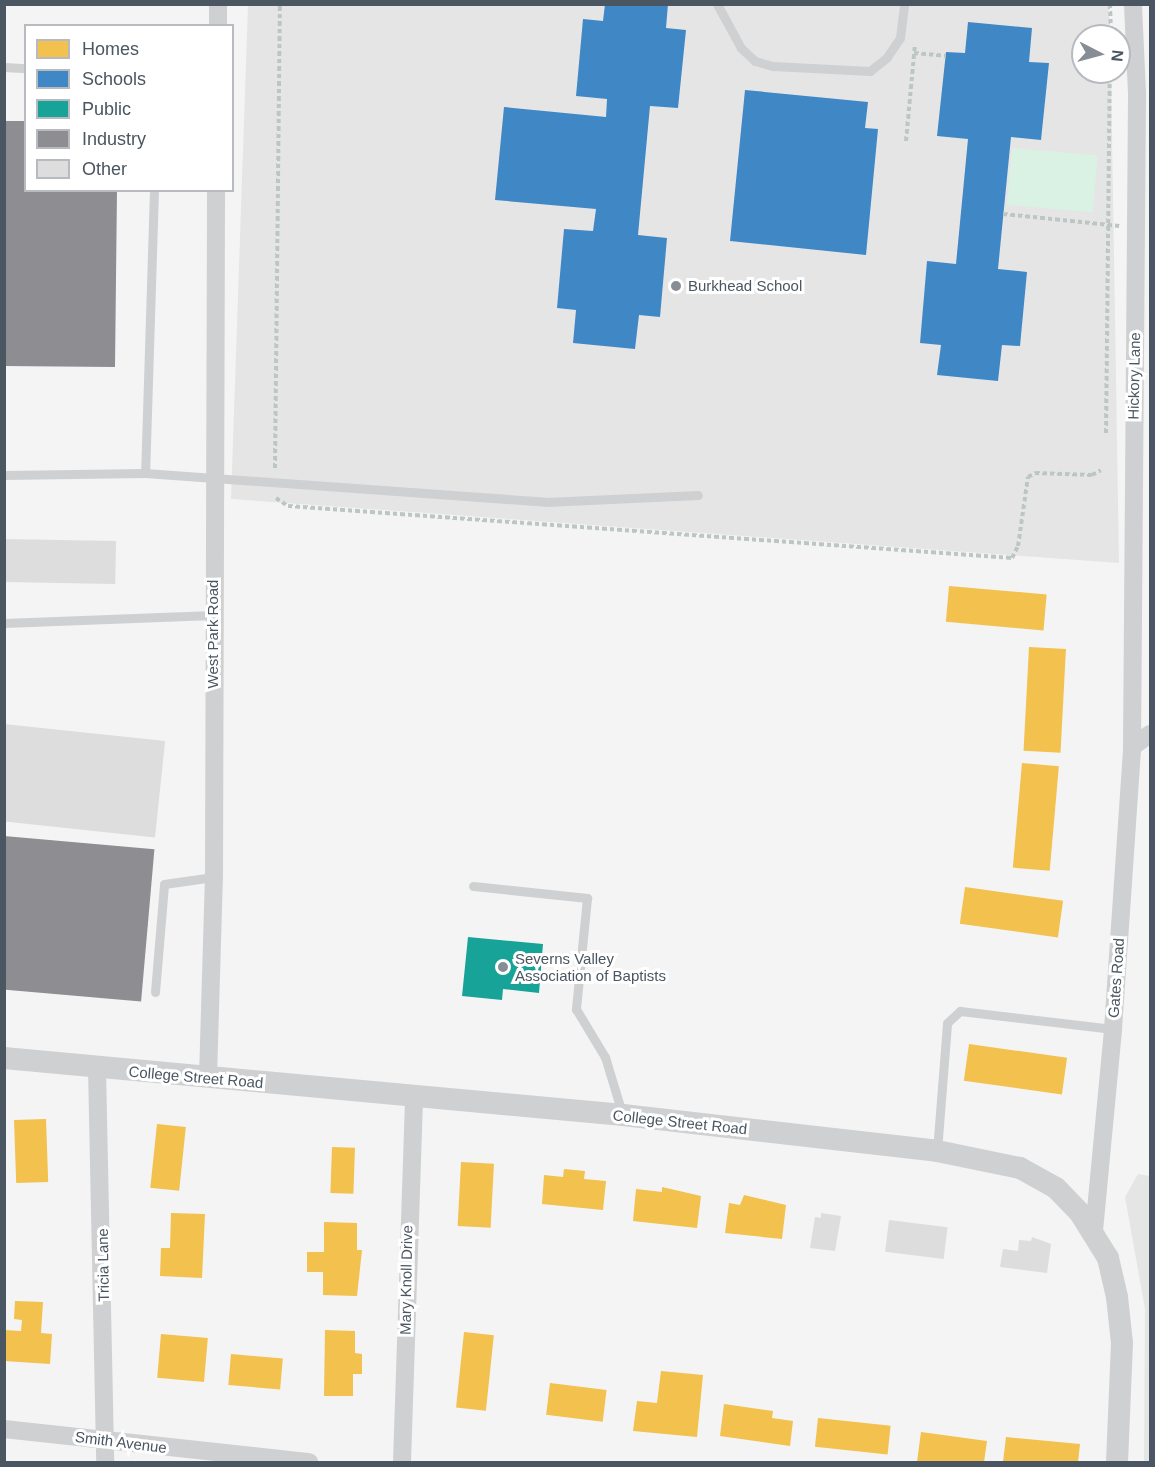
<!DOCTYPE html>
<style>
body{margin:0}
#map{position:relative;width:1155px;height:1467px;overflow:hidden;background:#f4f4f4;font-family:Helvetica,sans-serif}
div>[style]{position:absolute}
.education>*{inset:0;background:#e6e5e6}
.green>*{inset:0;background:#d9f2e3;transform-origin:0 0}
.homes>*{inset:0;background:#f2c14e;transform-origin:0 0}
.schools>*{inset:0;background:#3f88c5}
.public>*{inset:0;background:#17a398}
.industry>*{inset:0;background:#8d8d92;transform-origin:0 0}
.building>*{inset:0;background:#ddddde;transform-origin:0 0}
.path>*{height:4px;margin-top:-2px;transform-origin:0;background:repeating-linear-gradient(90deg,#bcc7c4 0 4.5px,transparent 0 7.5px)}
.service>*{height:9px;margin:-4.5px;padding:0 4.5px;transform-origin:4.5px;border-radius:4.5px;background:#ced0d2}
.minor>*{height:18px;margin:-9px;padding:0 9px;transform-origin:9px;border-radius:9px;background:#ced0d2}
.tertiary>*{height:22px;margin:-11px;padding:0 11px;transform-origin:11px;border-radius:11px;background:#ced0d2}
.dots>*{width:16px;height:16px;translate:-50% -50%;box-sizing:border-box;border:3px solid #fff;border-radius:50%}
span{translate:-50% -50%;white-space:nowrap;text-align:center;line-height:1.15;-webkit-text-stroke:6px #fff;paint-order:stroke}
.poi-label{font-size:15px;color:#4a5661}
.left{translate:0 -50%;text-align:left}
.street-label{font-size:15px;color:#4a5661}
.frame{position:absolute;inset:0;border:6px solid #4a5661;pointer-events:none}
.legend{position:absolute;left:24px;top:24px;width:210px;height:168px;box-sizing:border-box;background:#fff;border:2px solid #b7bbc0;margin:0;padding:8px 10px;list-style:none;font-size:18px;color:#4a5661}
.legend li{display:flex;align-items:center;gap:12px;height:30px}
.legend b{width:30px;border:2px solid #b7bbc0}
.north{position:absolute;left:1071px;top:24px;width:60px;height:60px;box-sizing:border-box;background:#fff;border:2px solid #b7bbc0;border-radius:50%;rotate:96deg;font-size:16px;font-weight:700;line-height:24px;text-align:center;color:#4a5661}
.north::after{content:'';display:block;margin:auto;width:21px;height:27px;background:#868d94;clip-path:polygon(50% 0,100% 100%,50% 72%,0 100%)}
</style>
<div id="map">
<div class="education">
<div style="clip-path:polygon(248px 5px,1109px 5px,1110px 36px,1083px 36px,1083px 72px,1111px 72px,1119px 563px,231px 499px)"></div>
<div style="clip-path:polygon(1138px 1174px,1150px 1176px,1150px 1462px,1144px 1462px,1145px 1309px,1125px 1197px)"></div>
</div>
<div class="green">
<div style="left:1012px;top:148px;width:86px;height:57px;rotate:5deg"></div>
</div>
<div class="homes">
<div style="left:949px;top:586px;width:98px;height:36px;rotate:5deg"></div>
<div style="left:1029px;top:647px;width:37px;height:104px;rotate:3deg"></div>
<div style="left:1022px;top:763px;width:37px;height:105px;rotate:5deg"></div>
<div style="left:965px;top:887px;width:99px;height:37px;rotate:8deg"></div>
<div style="left:969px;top:1044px;width:99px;height:37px;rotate:8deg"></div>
<div style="left:46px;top:1119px;width:63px;height:32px;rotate:88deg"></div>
<div style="left:157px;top:1124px;width:29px;height:64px;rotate:6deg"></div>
<div style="left:332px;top:1147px;width:23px;height:46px;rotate:2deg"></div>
<div style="left:461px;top:1162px;width:33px;height:64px;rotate:3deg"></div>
<div style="clip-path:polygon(564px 1169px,585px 1171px,584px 1179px,606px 1181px,603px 1210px,542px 1204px,544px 1175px,563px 1177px)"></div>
<div style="clip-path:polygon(662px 1187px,701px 1196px,697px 1228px,633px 1221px,636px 1189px,662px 1192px)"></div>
<div style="clip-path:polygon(744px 1195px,786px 1205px,782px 1239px,725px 1233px,729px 1203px,740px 1205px)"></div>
<div style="clip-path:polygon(171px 1213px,205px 1214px,202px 1278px,160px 1276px,161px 1248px,170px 1248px)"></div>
<div style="clip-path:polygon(324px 1222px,357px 1223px,357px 1250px,362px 1250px,357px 1296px,323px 1295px,323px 1272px,307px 1272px,307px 1252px,324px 1252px)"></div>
<div style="clip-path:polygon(15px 1301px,43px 1302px,41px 1333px,52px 1334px,50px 1364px,4px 1361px,4px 1330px,21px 1331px,22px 1320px,14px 1319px)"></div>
<div style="clip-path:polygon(325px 1330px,355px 1331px,355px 1353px,362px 1354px,362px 1374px,353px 1374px,353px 1396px,324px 1396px)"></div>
<div style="left:464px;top:1332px;width:30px;height:76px;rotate:6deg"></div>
<div style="left:161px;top:1334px;width:47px;height:44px;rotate:5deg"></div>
<div style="left:231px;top:1354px;width:52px;height:31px;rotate:5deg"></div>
<div style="clip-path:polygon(661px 1371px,703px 1375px,697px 1437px,633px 1431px,637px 1401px,657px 1403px)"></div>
<div style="left:550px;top:1383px;width:57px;height:32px;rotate:7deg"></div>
<div style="clip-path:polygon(724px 1404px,773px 1411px,772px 1418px,793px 1421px,790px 1446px,720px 1436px)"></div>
<div style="left:818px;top:1418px;width:73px;height:29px;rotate:6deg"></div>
<div style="clip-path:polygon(921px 1432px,987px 1441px,984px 1462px,917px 1462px)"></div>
<div style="clip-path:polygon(1006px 1437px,1080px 1444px,1078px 1462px,1003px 1462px)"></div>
</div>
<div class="schools">
<div style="clip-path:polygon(605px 4px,668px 4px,666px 28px,686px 30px,678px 108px,650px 106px,638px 235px,667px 238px,660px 317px,639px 315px,635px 349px,573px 343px,576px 310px,557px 308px,564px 229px,593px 231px,596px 209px,495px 200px,504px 107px,606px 117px,607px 99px,576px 96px,583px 19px,603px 21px)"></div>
<div style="clip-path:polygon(968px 22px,1032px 28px,1029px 62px,1049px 63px,1041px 140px,1011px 137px,998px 269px,1027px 272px,1020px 346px,1002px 345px,998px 381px,937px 375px,941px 345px,920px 343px,927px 261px,956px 264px,968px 139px,937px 136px,946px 52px,965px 53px)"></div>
<div style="clip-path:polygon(745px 90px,868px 102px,865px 128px,878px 129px,866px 255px,730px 241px)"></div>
</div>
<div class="public">
<div style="clip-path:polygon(468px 937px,543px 944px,539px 993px,503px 989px,502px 1000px,462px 996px)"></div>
</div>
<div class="industry">
<div style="clip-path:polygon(4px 121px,26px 121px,26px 190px,117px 190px,115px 367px,4px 366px)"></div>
<div style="left:4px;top:836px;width:151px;height:153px;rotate:5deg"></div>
</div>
<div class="building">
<div style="left:4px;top:539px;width:112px;height:43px;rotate:1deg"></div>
<div style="left:4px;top:724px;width:162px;height:97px;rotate:6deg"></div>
<div style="clip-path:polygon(821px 1213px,841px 1216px,835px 1251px,810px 1248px,815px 1217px,821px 1218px)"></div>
<div style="left:889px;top:1220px;width:59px;height:32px;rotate:7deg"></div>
<div style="clip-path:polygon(1032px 1237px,1051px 1244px,1047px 1273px,1000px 1267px,1003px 1249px,1018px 1251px,1019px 1240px,1031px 1241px)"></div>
</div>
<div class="path">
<div style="left:1110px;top:4px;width:32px;rotate:88deg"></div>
<div style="left:914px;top:53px;width:32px;rotate:5deg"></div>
<div style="left:906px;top:141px;width:97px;rotate:-84.7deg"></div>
<div style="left:1003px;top:214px;width:117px;rotate:5.9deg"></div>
<div style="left:1106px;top:433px;width:361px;rotate:-89.4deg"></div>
<div style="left:275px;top:468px;width:464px;rotate:-89.4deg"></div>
<div style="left:276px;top:498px;width:14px;rotate:34deg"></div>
<div style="left:288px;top:506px;width:726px;rotate:4.11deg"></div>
<div style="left:1012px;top:558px;width:13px;rotate:-63deg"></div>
<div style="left:1018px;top:546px;width:70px;rotate:-81.8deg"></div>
<div style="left:1028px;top:477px;width:8px;rotate:-30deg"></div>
<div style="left:1035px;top:473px;width:57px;rotate:2deg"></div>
<div style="left:1092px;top:475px;width:10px;rotate:-29deg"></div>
</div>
<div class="service">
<div style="left:717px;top:4px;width:50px;rotate:61.4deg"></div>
<div style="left:741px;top:48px;width:19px;rotate:43deg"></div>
<div style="left:755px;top:61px;width:19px;rotate:16deg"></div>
<div style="left:773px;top:66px;width:97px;rotate:3deg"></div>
<div style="left:870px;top:71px;width:22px;rotate:-39deg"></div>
<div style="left:887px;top:57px;width:23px;rotate:-56deg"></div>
<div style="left:900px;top:38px;width:34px;rotate:-83deg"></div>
<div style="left:4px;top:67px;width:22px;rotate:3deg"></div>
<div style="left:154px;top:190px;width:283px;rotate:91.8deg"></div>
<div style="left:145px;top:473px;width:402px;rotate:4.1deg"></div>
<div style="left:546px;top:502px;width:152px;rotate:-2.6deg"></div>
<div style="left:4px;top:475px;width:141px;rotate:-0.8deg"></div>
<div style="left:4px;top:623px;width:209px;rotate:-2.2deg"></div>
<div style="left:473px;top:886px;width:115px;rotate:6deg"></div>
<div style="left:587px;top:898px;width:112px;rotate:95.7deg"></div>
<div style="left:576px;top:1009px;width:56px;rotate:58.9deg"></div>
<div style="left:605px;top:1057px;width:59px;rotate:73.1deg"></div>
<div style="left:155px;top:992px;width:108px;rotate:-85.2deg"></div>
<div style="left:164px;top:884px;width:50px;rotate:-8deg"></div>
<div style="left:937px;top:1151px;width:128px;rotate:-85.5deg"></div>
<div style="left:947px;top:1023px;width:18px;rotate:-43deg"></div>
<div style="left:960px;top:1011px;width:154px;rotate:6.7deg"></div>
</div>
<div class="minor">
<div style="left:218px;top:26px;width:22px;rotate:-90deg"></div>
<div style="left:1132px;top:747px;width:654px;rotate:-89.56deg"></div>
<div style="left:1137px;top:93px;width:89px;rotate:-92.6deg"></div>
<div style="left:97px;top:1068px;width:394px;rotate:88.8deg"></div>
<div style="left:208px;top:1077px;width:200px;rotate:-88.3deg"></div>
<div style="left:214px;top:877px;width:687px;rotate:-89.83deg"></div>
<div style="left:1094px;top:1231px;width:203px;rotate:-84.6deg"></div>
<div style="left:1113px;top:1029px;width:283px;rotate:-86.1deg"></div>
<div style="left:1132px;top:747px;width:22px;rotate:-36deg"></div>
<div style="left:4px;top:1429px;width:307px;rotate:6.2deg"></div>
<div style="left:402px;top:1462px;width:365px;rotate:-88.1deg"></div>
</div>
<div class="tertiary">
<div style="left:4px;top:1058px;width:622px;rotate:5.26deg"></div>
<div style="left:623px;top:1115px;width:316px;rotate:6.5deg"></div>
<div style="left:937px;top:1151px;width:85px;rotate:11.6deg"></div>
<div style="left:1020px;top:1168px;width:41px;rotate:29.1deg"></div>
<div style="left:1056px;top:1188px;width:35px;rotate:46deg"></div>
<div style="left:1080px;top:1213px;width:53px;rotate:58.1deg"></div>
<div style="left:1108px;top:1258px;width:40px;rotate:77deg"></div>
<div style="left:1117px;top:1297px;width:46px;rotate:83.8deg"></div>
<div style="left:1122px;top:1343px;width:119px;rotate:92.4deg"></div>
</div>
<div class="dots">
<div style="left:676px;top:286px;background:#868d94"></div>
<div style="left:503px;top:967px;background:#868d94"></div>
</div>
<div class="poi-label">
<span class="left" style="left:688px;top:286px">Burkhead School</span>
<span class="left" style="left:515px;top:967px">Severns Valley<br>Association of Baptists</span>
</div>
<div class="street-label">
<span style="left:1134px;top:376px;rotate:-89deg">Hickory Lane</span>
<span style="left:213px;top:634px;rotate:-90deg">West Park Road</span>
<span style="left:1116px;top:978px;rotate:-86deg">Gates Road</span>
<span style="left:196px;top:1077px;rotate:5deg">College Street Road</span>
<span style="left:680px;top:1122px;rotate:6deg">College Street Road</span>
<span style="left:103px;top:1265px;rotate:-91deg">Tricia Lane</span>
<span style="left:406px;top:1280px;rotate:-89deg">Mary Knoll Drive</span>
<span style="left:121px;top:1442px;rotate:7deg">Smith Avenue</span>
</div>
<div class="frame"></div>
<ul class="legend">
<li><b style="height:16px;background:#f2c14e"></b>Homes</li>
<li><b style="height:16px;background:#3f88c5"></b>Schools</li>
<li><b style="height:16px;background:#17a398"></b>Public</li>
<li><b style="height:16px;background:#8d8d92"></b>Industry</li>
<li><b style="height:16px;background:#ddddde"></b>Other</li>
</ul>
<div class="north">N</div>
</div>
